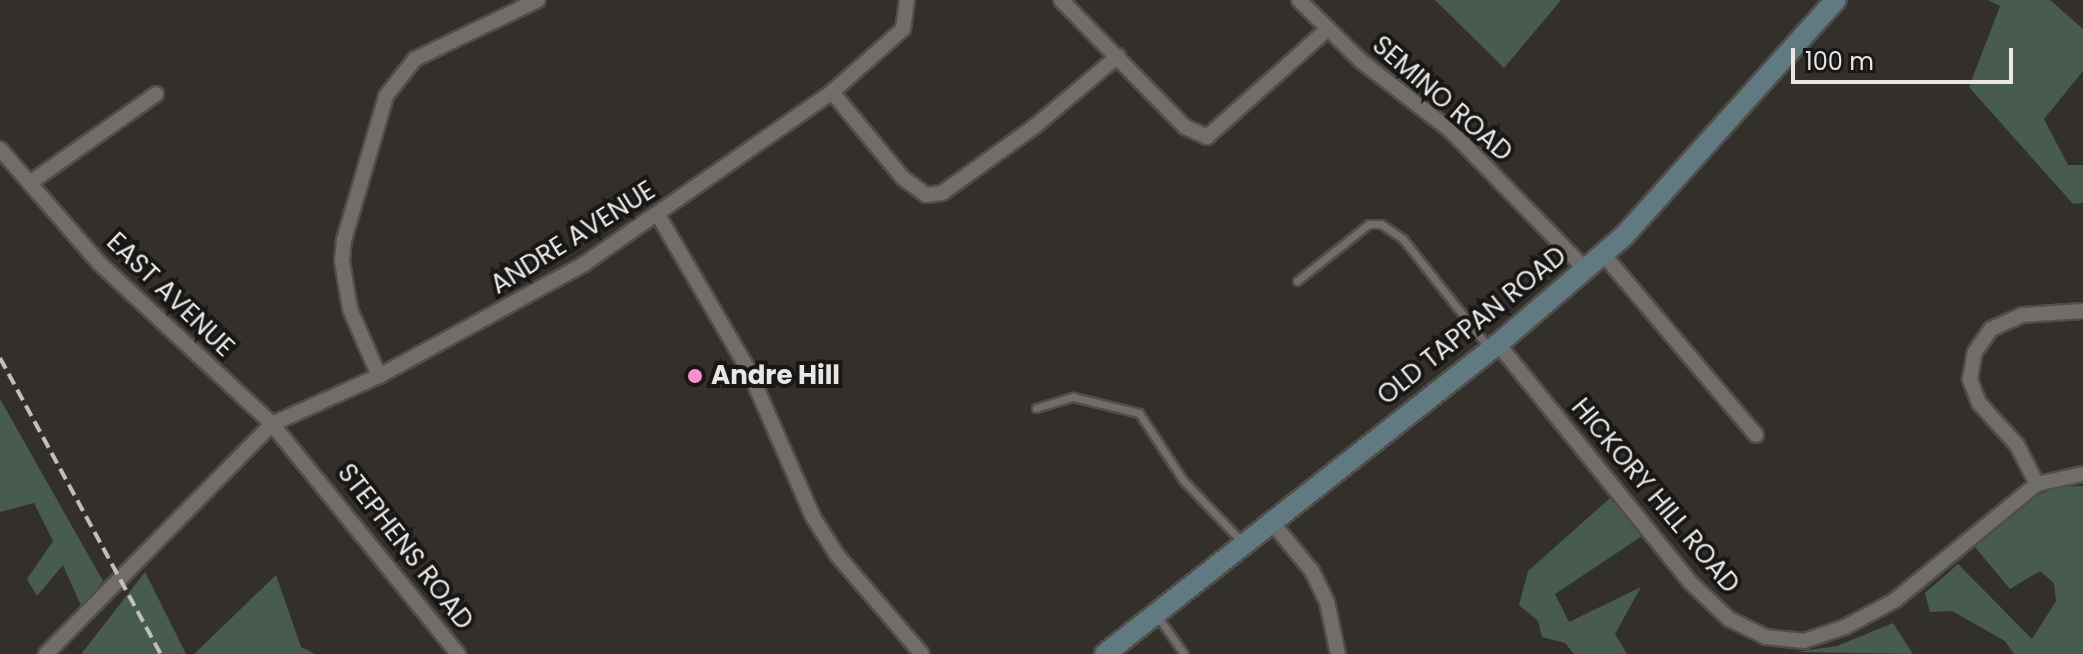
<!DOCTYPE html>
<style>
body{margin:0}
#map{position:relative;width:2083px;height:654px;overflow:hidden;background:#332f2b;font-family:Poppins,sans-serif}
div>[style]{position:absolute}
.green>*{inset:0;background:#485b51}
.roads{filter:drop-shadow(2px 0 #504d4a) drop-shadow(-2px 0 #504d4a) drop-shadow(0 2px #504d4a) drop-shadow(0 -2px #504d4a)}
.lane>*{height:7px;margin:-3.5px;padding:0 3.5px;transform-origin:3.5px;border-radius:3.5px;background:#716d69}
.street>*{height:14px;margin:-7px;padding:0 7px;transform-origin:7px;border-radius:7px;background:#716d69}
.secondary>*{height:20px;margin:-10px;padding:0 10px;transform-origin:10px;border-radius:10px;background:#617a82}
.rail>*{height:4px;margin-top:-2px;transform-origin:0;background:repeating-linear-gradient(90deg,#c1bebc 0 12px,transparent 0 18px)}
.dots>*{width:22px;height:22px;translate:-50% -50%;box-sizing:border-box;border:4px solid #191716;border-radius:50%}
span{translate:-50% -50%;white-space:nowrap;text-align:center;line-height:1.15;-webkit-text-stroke:8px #191716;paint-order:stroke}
.street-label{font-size:26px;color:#e9e7e5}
.poi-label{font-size:26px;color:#e9e7e5;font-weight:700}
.left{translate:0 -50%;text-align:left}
.scale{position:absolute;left:1791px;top:48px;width:222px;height:36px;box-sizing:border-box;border:4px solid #e9e7e5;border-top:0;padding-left:10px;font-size:24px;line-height:28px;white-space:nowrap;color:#e9e7e5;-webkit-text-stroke:6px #191716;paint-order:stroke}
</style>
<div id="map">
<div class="green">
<div style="clip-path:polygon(1435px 0,1561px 0,1504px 68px)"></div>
<div style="clip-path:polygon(1988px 0,2050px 0,2083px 29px,2083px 71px,2044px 119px,2068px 165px,2083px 165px,2083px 203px,2073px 204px,1969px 87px,2000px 6px)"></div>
<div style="clip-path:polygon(0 399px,103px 581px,82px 608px,63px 565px,37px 596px,27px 579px,53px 541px,34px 503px,0 512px)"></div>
<div style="clip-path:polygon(2083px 486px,2083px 654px,2014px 654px,2005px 641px,1952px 611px,1930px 612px,1925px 593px,1958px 564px,2032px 639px,2056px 601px,2054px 583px,2040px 571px,2010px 589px,1974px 546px,2025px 500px,2059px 487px)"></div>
<div style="clip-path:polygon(1610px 498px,1642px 536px,1555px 594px,1569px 622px,1641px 587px,1615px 634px,1627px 654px,1574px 654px,1565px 643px,1542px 637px,1538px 621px,1519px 605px,1528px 571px)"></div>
<div style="clip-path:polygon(145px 572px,186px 654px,83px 654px,82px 653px)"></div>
<div style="clip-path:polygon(276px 575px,301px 647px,315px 654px,194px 654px)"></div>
<div style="clip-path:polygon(1893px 623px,1913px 654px,1796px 652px,1837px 646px)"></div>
</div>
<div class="roads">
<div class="lane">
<div style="left:1297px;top:281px;width:92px;rotate:-38.4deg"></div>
<div style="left:1369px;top:224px;width:12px"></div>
<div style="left:1381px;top:224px;width:27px;rotate:34deg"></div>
<div style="left:1403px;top:239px;width:139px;rotate:51.7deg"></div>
<div style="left:1036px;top:408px;width:39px;rotate:-17deg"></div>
<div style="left:1073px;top:397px;width:68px;rotate:13.6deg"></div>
<div style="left:1139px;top:413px;width:80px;rotate:56.7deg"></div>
<div style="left:1183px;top:480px;width:86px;rotate:46.4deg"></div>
<div style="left:1158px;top:617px;width:45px;rotate:54.9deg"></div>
</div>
<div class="street">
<div style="left:1061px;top:0;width:177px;rotate:45.7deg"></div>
<div style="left:1185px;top:127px;width:24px;rotate:24deg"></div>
<div style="left:1207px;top:137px;width:162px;rotate:-41.8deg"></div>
<div style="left:1299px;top:0;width:87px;rotate:44.5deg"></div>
<div style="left:1361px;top:61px;width:113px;rotate:37.8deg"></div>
<div style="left:1450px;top:130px;width:194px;rotate:45.8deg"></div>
<div style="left:832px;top:92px;width:112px;rotate:50.5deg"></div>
<div style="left:903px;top:178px;width:29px;rotate:36deg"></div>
<div style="left:926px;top:195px;width:16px;rotate:-7deg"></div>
<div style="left:942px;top:193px;width:113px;rotate:-35.7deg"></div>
<div style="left:1034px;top:127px;width:110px;rotate:-40.2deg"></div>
<div style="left:0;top:149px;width:152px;rotate:49deg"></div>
<div style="left:100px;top:264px;width:235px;rotate:42.9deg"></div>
<div style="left:272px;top:424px;width:296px;rotate:51deg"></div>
<div style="left:31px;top:182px;width:153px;rotate:-35.1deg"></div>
<div style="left:658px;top:215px;width:181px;rotate:59.7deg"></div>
<div style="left:749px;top:371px;width:159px;rotate:66.3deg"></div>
<div style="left:813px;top:517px;width:45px;rotate:57.7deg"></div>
<div style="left:837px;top:555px;width:130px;rotate:49.4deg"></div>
<div style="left:1603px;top:254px;width:237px;rotate:49.8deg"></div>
<div style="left:1498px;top:344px;width:307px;rotate:51.1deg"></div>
<div style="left:1691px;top:583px;width:52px;rotate:43.5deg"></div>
<div style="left:1729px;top:619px;width:41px;rotate:25.9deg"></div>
<div style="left:1766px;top:637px;width:38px;rotate:6deg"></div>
<div style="left:1804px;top:641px;width:43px;rotate:-18.9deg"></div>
<div style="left:1845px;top:627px;width:55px;rotate:-28deg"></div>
<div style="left:1894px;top:601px;width:185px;rotate:-39.3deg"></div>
<div style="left:2037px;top:484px;width:47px;rotate:-12.3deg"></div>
<div style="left:379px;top:376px;width:73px;rotate:-113.4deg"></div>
<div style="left:350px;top:309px;width:49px;rotate:-99.5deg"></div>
<div style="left:342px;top:261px;width:21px;rotate:-85deg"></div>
<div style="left:344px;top:240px;width:150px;rotate:-73.7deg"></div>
<div style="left:386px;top:96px;width:47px;rotate:-51.9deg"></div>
<div style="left:415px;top:59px;width:136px;rotate:-25.6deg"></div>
<div style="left:2037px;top:484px;width:44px;rotate:-117.1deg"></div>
<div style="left:2017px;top:445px;width:57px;rotate:-132.1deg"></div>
<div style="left:1979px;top:403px;width:26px;rotate:-111deg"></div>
<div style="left:1970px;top:379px;width:27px;rotate:-80deg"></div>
<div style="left:1975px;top:352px;width:28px;rotate:-55deg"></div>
<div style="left:1991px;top:329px;width:34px;rotate:-24deg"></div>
<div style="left:2022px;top:315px;width:61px;rotate:-3.8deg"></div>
<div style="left:1270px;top:520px;width:66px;rotate:50.5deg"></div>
<div style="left:1312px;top:571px;width:34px;rotate:64deg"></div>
<div style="left:1327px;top:602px;width:53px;rotate:78.1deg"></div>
<div style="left:46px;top:654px;width:322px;rotate:-45.5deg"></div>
<div style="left:272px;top:424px;width:117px;rotate:-24.2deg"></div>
<div style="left:379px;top:376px;width:234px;rotate:-28.6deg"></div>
<div style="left:584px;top:264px;width:302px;rotate:-34.7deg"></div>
<div style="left:832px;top:92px;width:95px;rotate:-41.6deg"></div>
<div style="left:903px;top:29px;width:29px;rotate:-82deg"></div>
</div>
<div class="secondary">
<div style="left:1105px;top:654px;width:501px;rotate:-38.27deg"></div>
<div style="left:1498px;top:344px;width:166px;rotate:-40.6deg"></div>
<div style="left:1624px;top:236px;width:317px;rotate:-48.1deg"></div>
</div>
</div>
<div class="rail">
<div style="left:0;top:358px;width:337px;rotate:61.5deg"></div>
</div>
<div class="dots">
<div style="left:695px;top:376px;background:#f890cb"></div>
</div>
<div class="street-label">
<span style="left:1442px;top:99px;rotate:41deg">SEMINO ROAD</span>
<span style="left:573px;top:238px;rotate:-32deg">ANDRE AVENUE</span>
<span style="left:170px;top:295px;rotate:44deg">EAST AVENUE</span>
<span style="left:1472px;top:326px;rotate:-39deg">OLD TAPPAN ROAD</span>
<span style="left:1655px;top:496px;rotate:50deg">HICKORY HILL ROAD</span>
<span style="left:405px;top:547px;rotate:52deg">STEPHENS ROAD</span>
</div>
<div class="poi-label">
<span class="left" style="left:711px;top:376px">Andre Hill</span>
</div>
<div class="scale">100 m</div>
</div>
